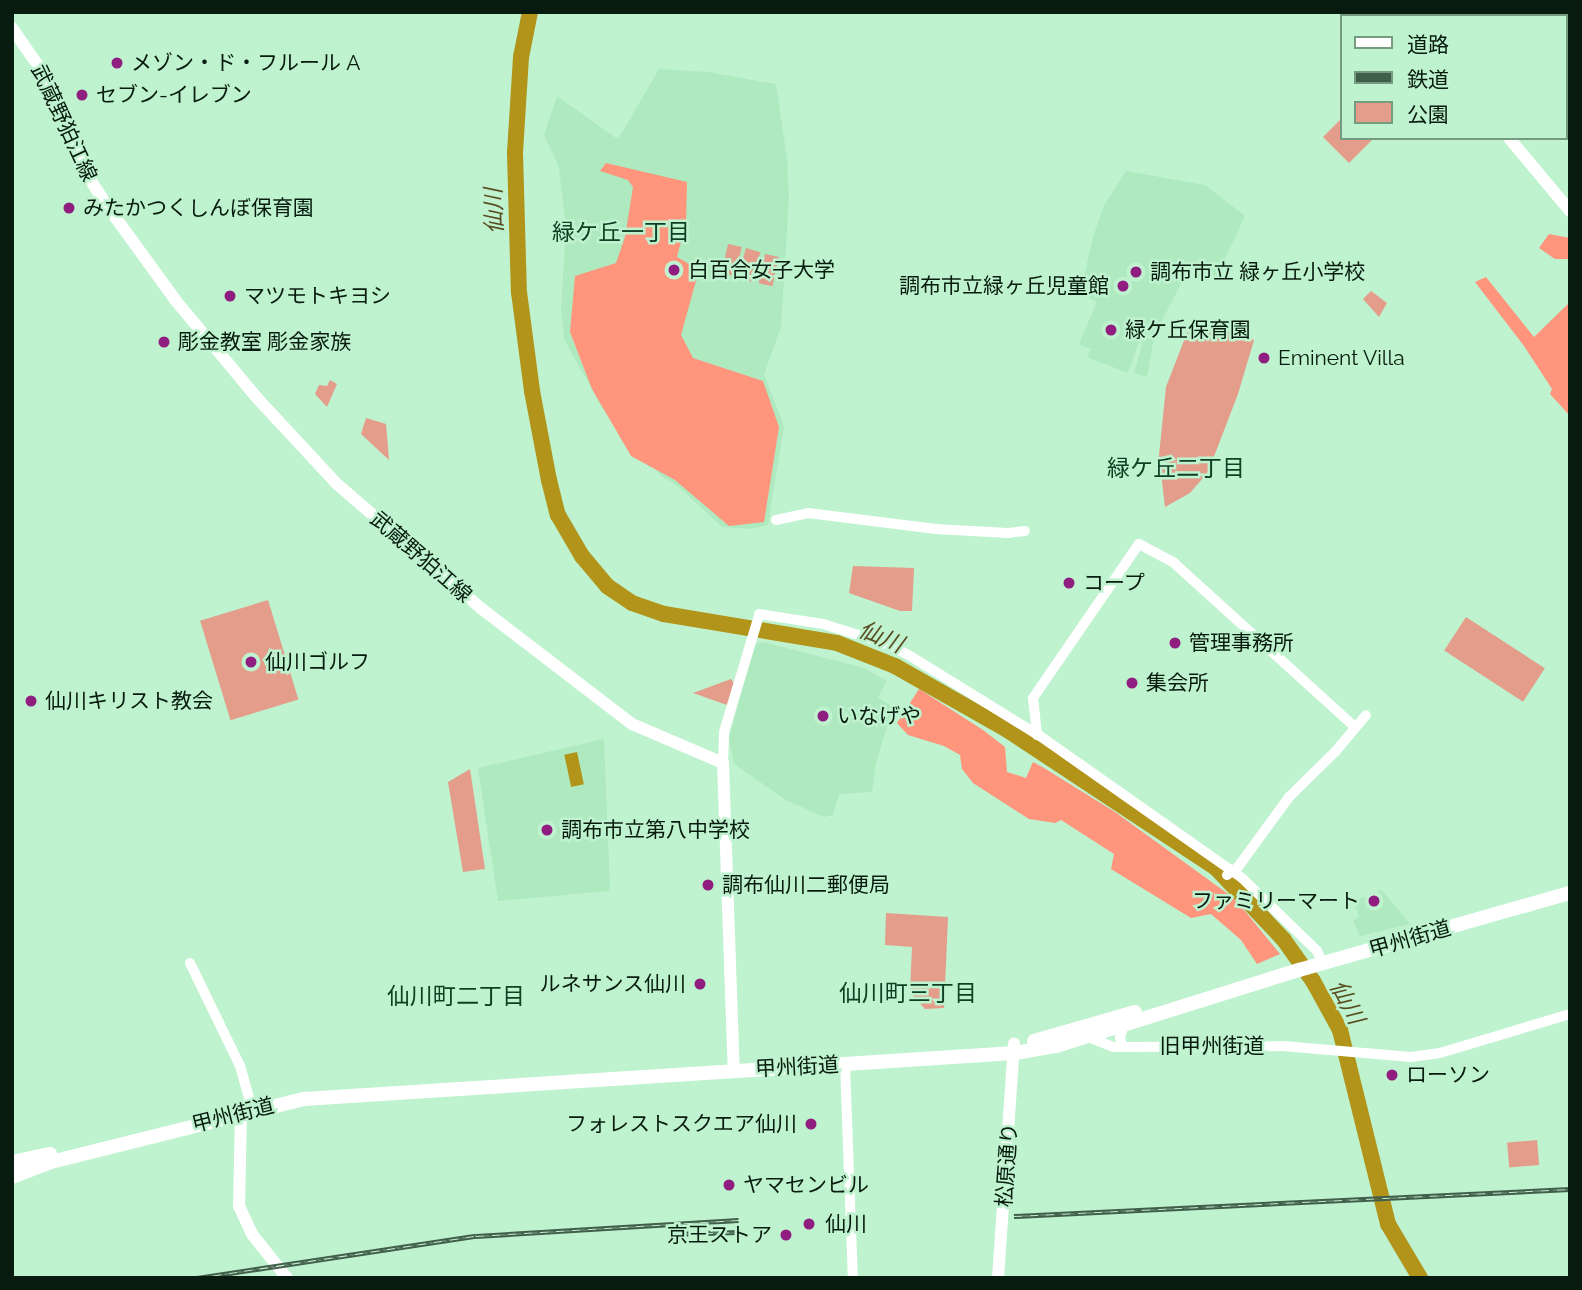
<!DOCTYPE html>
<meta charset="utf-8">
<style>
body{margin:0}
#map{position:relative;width:1582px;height:1290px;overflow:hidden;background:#bff2ce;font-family:Raleway,"Noto Sans JP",sans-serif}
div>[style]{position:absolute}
.built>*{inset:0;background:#aee9c0}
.green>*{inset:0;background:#e49c8b;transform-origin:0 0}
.forest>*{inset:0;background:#fe957c}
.water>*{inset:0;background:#b19419;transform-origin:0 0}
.river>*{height:16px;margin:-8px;padding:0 8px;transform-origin:8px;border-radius:8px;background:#b19419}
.minor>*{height:10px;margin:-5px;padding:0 5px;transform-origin:5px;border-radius:5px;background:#fff}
.major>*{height:12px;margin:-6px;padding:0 6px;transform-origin:6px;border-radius:6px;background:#fff}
.highway>*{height:14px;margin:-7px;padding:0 7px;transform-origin:7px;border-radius:7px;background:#fff}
.rail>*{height:5px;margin-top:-2.5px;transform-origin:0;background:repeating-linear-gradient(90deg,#bff2ce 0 8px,#405e4a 0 16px);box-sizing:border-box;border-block:2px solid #405e4a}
.dots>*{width:19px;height:19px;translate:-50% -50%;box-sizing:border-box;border:4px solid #bff2ce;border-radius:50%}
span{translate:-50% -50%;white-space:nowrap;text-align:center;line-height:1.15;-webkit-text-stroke:5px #bff2ce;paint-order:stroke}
.poi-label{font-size:21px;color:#071b0e}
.left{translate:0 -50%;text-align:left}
.right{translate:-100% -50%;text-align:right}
.street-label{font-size:21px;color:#071b0e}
.water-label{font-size:23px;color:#584c20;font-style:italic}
.neighbourhood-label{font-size:23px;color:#0f4024}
.frame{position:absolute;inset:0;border:14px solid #071b0e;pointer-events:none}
.legend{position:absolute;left:1340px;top:14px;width:228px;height:126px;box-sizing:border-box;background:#bff2ce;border:2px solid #759c81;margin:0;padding:9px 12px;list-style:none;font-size:21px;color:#071b0e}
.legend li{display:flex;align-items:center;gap:14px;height:35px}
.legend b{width:35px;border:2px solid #759c81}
</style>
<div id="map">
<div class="built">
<div style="clip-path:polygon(659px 69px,708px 72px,776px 84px,787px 159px,789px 199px,781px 327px,764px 374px,784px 426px,768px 525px,751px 529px,722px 527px,678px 486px,661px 476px,602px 408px,564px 339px,561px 310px,566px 229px,559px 167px,544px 135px,557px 96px,616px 138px,620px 136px)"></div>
<div style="clip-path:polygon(1126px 171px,1205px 185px,1245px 216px,1215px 280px,1189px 268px,1154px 336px,1147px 377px,1134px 373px,1143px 341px,1136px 323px,1139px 342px,1128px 373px,1087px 357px,1091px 349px,1079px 344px,1097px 302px,1080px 294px,1093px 237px,1104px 206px)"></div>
<div style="clip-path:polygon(763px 642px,864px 668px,887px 681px,878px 697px,893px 707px,876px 763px,872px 792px,839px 794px,833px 815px,824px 817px,786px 800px,734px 764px,729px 740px,753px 645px)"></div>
<div style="clip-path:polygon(604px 739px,610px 891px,498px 901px,478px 768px)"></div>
<div style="clip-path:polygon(1382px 890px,1410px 924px,1360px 936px,1353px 921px,1359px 917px,1354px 901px)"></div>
</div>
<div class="green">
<div style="clip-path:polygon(1342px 118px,1342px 138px,1374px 138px,1349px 163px,1323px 137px)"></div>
<div style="left:728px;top:244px;width:14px;height:30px;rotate:12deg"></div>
<div style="left:746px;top:248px;width:15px;height:31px;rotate:16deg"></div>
<div style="left:765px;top:254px;width:14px;height:30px;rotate:12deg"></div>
<div style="clip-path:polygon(1371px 291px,1387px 303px,1379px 317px,1363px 299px)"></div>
<div style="clip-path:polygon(1192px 320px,1254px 340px,1238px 394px,1208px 472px,1190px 493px,1165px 507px,1159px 455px,1166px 387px)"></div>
<div style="clip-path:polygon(330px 380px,337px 384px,327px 407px,315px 394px,319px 385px,327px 386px)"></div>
<div style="clip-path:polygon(366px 418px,386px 424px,389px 460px,361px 434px)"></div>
<div style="clip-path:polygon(853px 566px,914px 568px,912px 611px,900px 611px,849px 593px)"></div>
<div style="left:268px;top:600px;width:104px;height:71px;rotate:73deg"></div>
<div style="left:1466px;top:617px;width:94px;height:40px;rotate:33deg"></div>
<div style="clip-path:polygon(731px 679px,734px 683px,727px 705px,693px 693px)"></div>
<div style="clip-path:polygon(470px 769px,485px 869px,463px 872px,448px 782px)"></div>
<div style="clip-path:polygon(886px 913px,948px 917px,944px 1008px,925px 1009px,910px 992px,912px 947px,885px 945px)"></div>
<div style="left:1537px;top:1140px;width:25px;height:30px;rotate:85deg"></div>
</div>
<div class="forest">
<div style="clip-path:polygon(606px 163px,687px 182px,686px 222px,677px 257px,699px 270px,681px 335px,693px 358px,763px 381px,779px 427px,764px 522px,729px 526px,675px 480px,631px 456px,592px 389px,570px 332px,575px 276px,616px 263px,625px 237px,633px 187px,628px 180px,600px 171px)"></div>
<div style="clip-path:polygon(1549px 234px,1570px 238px,1570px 259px,1555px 259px,1539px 248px)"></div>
<div style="clip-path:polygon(1486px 277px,1534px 337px,1570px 302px,1570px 416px,1550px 394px,1552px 389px,1524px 346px,1475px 282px)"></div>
<div style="clip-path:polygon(919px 689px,983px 730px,1005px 747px,1007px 772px,1026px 778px,1033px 762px,1044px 768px,1115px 812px,1235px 899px,1280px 954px,1257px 964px,1241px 940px,1211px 914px,1191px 918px,1111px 869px,1114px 854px,1061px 820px,1055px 823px,1029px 819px,973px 783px,962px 769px,960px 755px,944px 746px,908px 735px,897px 723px)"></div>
</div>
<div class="water">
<div style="left:577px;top:752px;width:33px;height:13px;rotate:78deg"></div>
</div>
<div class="river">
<div style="left:530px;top:12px;width:46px;rotate:101.3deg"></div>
<div style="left:521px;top:57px;width:96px;rotate:93.6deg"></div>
<div style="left:515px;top:153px;width:139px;rotate:88.4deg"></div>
<div style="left:519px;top:292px;width:100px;rotate:82.5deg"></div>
<div style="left:532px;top:391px;width:91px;rotate:79.2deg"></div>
<div style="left:549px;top:480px;width:36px;rotate:76deg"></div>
<div style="left:558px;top:515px;width:48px;rotate:59.7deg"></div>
<div style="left:582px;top:556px;width:39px;rotate:50deg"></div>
<div style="left:607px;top:586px;width:30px;rotate:34deg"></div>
<div style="left:632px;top:603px;width:34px;rotate:19deg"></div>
<div style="left:664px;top:614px;width:175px;rotate:9.5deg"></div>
<div style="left:837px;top:643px;width:62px;rotate:21.6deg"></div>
<div style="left:895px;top:666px;width:128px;rotate:29.6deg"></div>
<div style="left:1006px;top:729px;width:252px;rotate:33.5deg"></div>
<div style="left:1216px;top:868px;width:99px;rotate:46.6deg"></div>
<div style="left:1284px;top:940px;width:50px;rotate:54.7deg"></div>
<div style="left:1313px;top:981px;width:56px;rotate:61.1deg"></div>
<div style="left:1340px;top:1030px;width:200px;rotate:76.1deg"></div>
<div style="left:1388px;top:1224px;width:63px;rotate:59.3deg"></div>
</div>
<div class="minor">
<div style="left:776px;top:520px;width:33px;rotate:-12deg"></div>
<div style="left:808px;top:513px;width:129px;rotate:7.1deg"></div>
<div style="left:936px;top:529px;width:72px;rotate:3.2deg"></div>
<div style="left:1008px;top:533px;width:17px;rotate:-7deg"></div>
<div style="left:759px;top:614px;width:65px;rotate:8.9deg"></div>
<div style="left:823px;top:624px;width:61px;rotate:17.2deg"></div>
<div style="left:881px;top:642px;width:29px;rotate:25deg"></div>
<div style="left:907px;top:654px;width:156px;rotate:31.7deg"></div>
<div style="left:1040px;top:736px;width:247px;rotate:35.1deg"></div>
<div style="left:1242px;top:878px;width:105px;rotate:44.2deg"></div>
<div style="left:1317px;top:951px;width:14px;rotate:65deg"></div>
<div style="left:1037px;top:735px;width:37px;rotate:-96deg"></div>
<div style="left:1033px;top:698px;width:187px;rotate:-55.5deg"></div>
<div style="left:1139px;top:544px;width:40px;rotate:28deg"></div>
<div style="left:1174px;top:563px;width:244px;rotate:42.2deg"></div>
<div style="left:723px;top:763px;width:31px;rotate:-88deg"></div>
<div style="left:724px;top:732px;width:118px;rotate:-73.3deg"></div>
<div style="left:1227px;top:875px;width:14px;rotate:-36deg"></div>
<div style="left:1238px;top:867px;width:87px;rotate:-53.9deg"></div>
<div style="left:1289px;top:797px;width:64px;rotate:-44.4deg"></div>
<div style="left:1335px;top:752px;width:48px;rotate:-50deg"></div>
<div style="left:190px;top:963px;width:114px;rotate:64.1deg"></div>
<div style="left:240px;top:1066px;width:37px;rotate:74deg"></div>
<div style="left:1086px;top:1036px;width:29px;rotate:22deg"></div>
<div style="left:1113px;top:1047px;width:170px;rotate:-0.3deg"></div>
<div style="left:1283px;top:1046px;width:128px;rotate:4.9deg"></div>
<div style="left:1411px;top:1057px;width:29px;rotate:-8deg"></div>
<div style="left:1440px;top:1053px;width:136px;rotate:-16.7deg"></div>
<div style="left:1122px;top:1047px;width:10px;rotate:-101deg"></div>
<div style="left:1120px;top:1037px;width:13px;rotate:-72deg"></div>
<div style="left:845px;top:1064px;width:214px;rotate:87.9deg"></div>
</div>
<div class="major">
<div style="left:1395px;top:12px;width:5px;rotate:53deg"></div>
<div style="left:12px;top:28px;width:56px;rotate:55.2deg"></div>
<div style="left:44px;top:74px;width:103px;rotate:67.7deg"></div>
<div style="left:83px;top:169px;width:49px;rotate:56.6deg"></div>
<div style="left:110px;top:210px;width:112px;rotate:54deg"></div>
<div style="left:176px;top:301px;width:128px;rotate:50.1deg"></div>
<div style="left:258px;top:399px;width:116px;rotate:47.1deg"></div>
<div style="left:337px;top:484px;width:191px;rotate:40.8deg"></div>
<div style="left:482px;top:609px;width:189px;rotate:37.5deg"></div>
<div style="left:632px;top:724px;width:99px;rotate:23.2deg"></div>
<div style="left:723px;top:763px;width:308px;rotate:88deg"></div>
<div style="left:1509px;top:138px;width:95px;rotate:50.1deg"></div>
<div style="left:250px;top:1102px;width:13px;rotate:132deg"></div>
<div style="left:241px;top:1112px;width:94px;rotate:91.2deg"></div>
<div style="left:239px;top:1206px;width:31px;rotate:65deg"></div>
<div style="left:252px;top:1234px;width:56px;rotate:51.5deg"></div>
<div style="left:998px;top:1278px;width:235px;rotate:-86.1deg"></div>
</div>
<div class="highway">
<div style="left:1034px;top:1041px;width:105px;rotate:-16deg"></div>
<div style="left:12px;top:1162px;width:39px;rotate:-12deg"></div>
<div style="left:12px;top:1177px;width:42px;rotate:-21deg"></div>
<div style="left:51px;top:1162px;width:261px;rotate:-14deg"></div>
<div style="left:304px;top:1099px;width:712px;rotate:-3.7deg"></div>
<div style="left:1015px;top:1053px;width:42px;rotate:-9.7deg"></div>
<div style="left:1056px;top:1046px;width:255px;rotate:-17.4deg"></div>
<div style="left:1299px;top:970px;width:282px;rotate:-15.9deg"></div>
</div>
<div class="rail">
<div style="left:1014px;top:1216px;width:557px;rotate:-2.78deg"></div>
<div style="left:673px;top:1234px;width:66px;rotate:-1.7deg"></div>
<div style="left:197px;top:1278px;width:282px;rotate:-8.6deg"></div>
<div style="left:476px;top:1236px;width:263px;rotate:-3.5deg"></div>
</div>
<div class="dots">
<div style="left:117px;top:63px;background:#8f1e80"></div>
<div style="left:82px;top:95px;background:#8f1e80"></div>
<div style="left:69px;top:208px;background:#8f1e80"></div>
<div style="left:674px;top:270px;background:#8f1e80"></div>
<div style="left:1136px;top:272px;background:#8f1e80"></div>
<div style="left:1123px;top:286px;background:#8f1e80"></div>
<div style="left:230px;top:296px;background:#8f1e80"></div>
<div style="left:1111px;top:330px;background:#8f1e80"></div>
<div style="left:164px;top:342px;background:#8f1e80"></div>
<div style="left:1264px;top:358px;background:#8f1e80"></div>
<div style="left:1069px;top:583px;background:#8f1e80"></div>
<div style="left:1175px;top:643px;background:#8f1e80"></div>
<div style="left:251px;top:662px;background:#8f1e80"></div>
<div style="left:1132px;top:683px;background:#8f1e80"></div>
<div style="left:31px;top:701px;background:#8f1e80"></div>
<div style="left:823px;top:716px;background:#8f1e80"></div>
<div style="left:547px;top:830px;background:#8f1e80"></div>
<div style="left:708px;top:885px;background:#8f1e80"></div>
<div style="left:1374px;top:901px;background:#8f1e80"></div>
<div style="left:700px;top:984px;background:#8f1e80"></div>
<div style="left:1392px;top:1075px;background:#8f1e80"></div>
<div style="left:811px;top:1124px;background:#8f1e80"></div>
<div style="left:729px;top:1185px;background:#8f1e80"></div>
<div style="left:809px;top:1224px;background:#8f1e80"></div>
<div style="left:786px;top:1235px;background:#8f1e80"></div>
</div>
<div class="poi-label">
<span class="left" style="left:131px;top:63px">メゾン・ド・フルール A</span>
<span class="left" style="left:96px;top:95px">セブン-イレブン</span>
<span class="left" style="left:83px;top:208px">みたかつくしんぼ保育園</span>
<span class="left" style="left:688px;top:270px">白百合女子大学</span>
<span class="left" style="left:1150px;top:272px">調布市立 緑ヶ丘小学校</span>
<span class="right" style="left:1109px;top:286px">調布市立緑ヶ丘児童館</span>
<span class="left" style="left:244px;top:296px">マツモトキヨシ</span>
<span class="left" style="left:1125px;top:330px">緑ケ丘保育園</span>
<span class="left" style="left:178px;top:342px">彫金教室 彫金家族</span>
<span class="left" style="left:1278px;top:358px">Eminent Villa</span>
<span class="left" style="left:1083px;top:583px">コープ</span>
<span class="left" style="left:1189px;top:643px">管理事務所</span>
<span class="left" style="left:265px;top:662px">仙川ゴルフ</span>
<span class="left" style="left:1146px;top:683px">集会所</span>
<span class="left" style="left:45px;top:701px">仙川キリスト教会</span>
<span class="left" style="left:837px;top:716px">いなげや</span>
<span class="left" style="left:561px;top:830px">調布市立第八中学校</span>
<span class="left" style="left:722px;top:885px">調布仙川二郵便局</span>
<span class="right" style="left:1360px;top:901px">ファミリーマート</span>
<span class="right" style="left:686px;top:984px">ルネサンス仙川</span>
<span class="left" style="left:1406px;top:1075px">ローソン</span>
<span class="right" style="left:797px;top:1124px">フォレストスクエア仙川</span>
<span class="left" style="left:743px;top:1185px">ヤマセンビル</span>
<span class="left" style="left:825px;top:1224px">仙川</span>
<span class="right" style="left:772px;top:1235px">京王ストア</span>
</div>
<div class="street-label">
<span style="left:64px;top:123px;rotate:65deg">武蔵野狛江線</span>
<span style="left:421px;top:557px;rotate:41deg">武蔵野狛江線</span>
<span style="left:1410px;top:939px;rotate:-16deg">甲州街道</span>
<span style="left:1212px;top:1046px">旧甲州街道</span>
<span style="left:797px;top:1067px;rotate:-3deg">甲州街道</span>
<span style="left:233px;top:1115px;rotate:-14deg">甲州街道</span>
<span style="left:1007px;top:1165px;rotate:-86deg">松原通り</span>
</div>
<div class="water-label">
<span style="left:494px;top:211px;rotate:-92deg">仙川</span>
<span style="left:881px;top:637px;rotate:22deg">仙川</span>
<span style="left:1347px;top:1002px;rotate:62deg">仙川</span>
</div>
<div class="neighbourhood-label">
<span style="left:621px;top:232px">緑ケ丘一丁目</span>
<span style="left:1176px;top:468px">緑ケ丘二丁目</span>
<span style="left:908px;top:993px">仙川町三丁目</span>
<span style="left:456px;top:996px">仙川町二丁目</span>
</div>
<div class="frame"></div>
<ul class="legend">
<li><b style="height:9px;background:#fff"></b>道路</li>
<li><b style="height:9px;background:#405e4a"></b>鉄道</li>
<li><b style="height:19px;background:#e49c8b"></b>公園</li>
</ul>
</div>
